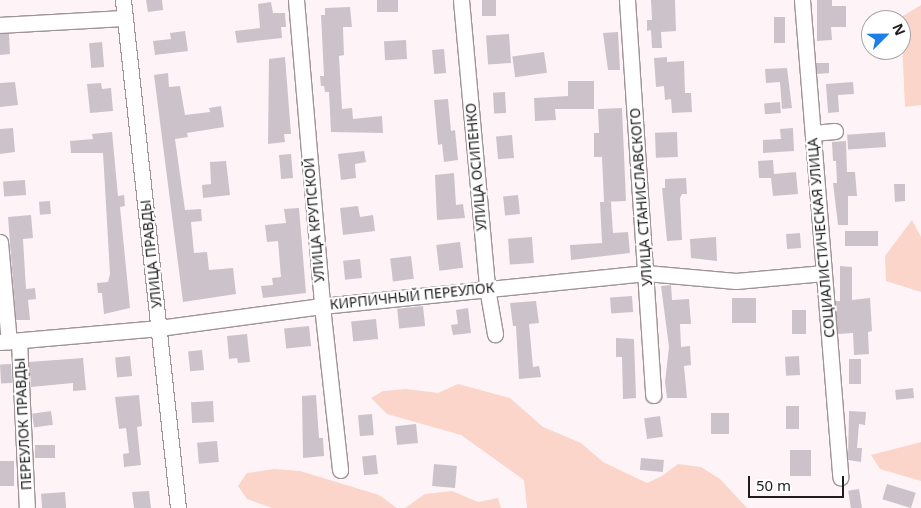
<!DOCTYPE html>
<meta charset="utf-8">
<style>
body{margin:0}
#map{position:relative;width:921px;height:508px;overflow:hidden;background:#fef4f7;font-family:"Noto Sans",sans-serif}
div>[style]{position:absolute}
.green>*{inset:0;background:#fbd5c9}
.building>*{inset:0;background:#ccc2c9;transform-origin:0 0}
.roads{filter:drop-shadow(1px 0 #9f9397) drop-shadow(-1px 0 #9f9397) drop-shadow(0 1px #9f9397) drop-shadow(0 -1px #9f9397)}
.minor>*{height:15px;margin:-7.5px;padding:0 7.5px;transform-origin:7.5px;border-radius:7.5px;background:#fff}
span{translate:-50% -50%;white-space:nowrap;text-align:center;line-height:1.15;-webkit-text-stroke:4px #fff;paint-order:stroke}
.street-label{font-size:14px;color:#201c1d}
.north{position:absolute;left:861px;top:10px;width:50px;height:50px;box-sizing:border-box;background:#fff;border:1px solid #a6a4a5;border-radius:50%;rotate:67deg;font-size:14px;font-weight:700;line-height:20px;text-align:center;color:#201c1d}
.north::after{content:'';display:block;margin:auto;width:18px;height:22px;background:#1e7ee7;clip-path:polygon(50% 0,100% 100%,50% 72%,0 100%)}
.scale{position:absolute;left:748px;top:476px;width:96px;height:22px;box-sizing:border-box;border:2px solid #201c1d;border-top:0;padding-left:6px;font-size:15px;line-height:18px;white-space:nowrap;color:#201c1d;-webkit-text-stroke:4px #fff;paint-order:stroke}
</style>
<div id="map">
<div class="green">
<div style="clip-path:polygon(921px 5px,921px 105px,905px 107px,901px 20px,898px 19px)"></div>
<div style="clip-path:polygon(912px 220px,921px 237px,921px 292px,886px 281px,885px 256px)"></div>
<div style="clip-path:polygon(458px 384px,510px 398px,543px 427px,581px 443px,603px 462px,647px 483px,662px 476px,678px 464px,701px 467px,720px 479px,747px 508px,527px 508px,524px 480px,461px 435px,387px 414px,371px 398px,383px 391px,406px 389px,438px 393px)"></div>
<div style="clip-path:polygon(921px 442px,921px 481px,880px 469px,871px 455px)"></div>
<div style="clip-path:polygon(274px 469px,300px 471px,379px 495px,397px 508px,272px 508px,247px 499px,238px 486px,247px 473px)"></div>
<div style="clip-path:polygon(452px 491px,478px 502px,498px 498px,501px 508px,405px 508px,425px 494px)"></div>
</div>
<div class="building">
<div style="clip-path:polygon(146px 0,162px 0,163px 10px,148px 12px)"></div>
<div style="left:377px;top:0;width:21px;height:12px"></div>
<div style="left:482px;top:0;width:14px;height:16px"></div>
<div style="clip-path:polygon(651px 0,675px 0,676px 31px,661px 32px,662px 48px,652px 48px,651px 30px,647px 31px,647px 20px,652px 20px)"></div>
<div style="clip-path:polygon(817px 0,832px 0,832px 6px,846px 6px,846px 27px,831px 27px,832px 40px,817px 41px)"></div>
<div style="clip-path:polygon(271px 2px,273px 13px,285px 13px,286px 27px,281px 27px,282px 38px,237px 43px,235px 31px,260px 28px,258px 4px)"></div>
<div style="clip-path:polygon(350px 7px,352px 27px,343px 27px,344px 55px,339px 56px,342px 109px,352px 108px,353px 119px,382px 116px,383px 133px,331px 132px,329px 92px,325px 92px,324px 86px,321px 86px,320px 76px,324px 76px,321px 15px,325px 15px,325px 8px)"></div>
<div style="left:774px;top:17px;width:11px;height:26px"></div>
<div style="clip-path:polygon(185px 31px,188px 51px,155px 55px,153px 41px,171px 39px,170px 33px)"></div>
<div style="clip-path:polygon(618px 32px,620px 70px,608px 70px,603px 33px)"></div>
<div style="clip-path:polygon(0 34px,9px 34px,10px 54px,0 55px)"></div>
<div style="left:509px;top:34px;width:29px;height:23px;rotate:86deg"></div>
<div style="left:406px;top:40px;width:19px;height:22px;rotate:87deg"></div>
<div style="left:102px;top:42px;width:25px;height:13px;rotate:85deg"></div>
<div style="left:444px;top:49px;width:24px;height:12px;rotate:85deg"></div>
<div style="left:544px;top:52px;width:21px;height:32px;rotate:82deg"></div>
<div style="clip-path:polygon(285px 57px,291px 134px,284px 134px,285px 142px,268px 144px,269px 59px)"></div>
<div style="clip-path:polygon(667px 57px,667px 62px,684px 61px,685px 93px,691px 93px,692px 112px,672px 113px,671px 99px,665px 100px,664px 86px,656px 87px,654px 58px)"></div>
<div style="clip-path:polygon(816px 63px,829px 63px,829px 73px,817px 74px)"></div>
<div style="clip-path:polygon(787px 68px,792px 108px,782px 109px,780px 82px,766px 83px,765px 69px)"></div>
<div style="clip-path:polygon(168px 73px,169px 87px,180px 86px,185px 115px,210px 112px,209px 108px,221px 106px,224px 127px,187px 133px,188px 137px,175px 139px,185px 210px,201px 209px,202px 221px,191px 222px,194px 253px,207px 252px,209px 270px,233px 268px,236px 294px,183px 302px,154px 75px)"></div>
<div style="clip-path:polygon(568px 81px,594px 81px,594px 109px,555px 109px,556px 120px,535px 121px,534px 98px,568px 96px)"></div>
<div style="clip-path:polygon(15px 82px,18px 105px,0 107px,0 83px)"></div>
<div style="clip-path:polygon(853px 82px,854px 94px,838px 95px,839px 112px,828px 113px,826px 84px)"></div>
<div style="clip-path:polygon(101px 83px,102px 89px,111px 88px,113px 111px,90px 113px,87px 84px)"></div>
<div style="left:505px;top:92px;width:21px;height:12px;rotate:87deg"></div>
<div style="clip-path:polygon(448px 99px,451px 131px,455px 130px,458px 160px,444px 162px,442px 144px,438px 145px,434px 100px)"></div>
<div style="left:780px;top:102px;width:11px;height:16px;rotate:85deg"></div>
<div style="clip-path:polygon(622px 108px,626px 201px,604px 202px,602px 157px,594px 157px,594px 133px,599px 133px,598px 109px)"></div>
<div style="clip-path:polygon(13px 128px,15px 152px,0 154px,0 129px)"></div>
<div style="clip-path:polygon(793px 128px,794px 151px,763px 153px,763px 140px,781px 139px,780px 129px)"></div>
<div style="clip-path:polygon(112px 132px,118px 196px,124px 195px,125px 206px,120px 207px,130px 308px,104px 314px,102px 293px,98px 293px,97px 283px,108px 282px,110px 274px,103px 153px,71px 153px,70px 141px,93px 139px,92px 134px)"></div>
<div style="left:677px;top:132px;width:25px;height:22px;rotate:88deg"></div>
<div style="left:885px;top:132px;width:15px;height:38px;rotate:86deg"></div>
<div style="left:512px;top:135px;width:23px;height:16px;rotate:85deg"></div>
<div style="clip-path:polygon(846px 141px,847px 172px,855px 172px,857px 196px,848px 196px,848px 225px,838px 225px,833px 183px,837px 183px,836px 161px,833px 161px,832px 142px)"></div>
<div style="clip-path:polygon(364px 151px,366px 162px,355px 164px,356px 178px,341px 180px,338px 154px)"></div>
<div style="left:291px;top:154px;width:24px;height:12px;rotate:85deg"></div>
<div style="clip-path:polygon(773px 160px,774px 174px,796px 172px,798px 194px,773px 196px,771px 178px,759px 178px,758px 161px)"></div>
<div style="clip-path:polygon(226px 161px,230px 195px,203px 198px,202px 185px,211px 184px,210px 162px)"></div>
<div style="clip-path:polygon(454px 173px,456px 205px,463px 204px,465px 218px,437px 220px,435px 175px)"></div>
<div style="clip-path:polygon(686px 178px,687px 194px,682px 194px,680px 198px,682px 240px,667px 241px,662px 188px,665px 188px,665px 179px)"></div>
<div style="left:25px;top:180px;width:15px;height:22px;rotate:86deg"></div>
<div style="clip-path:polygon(894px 184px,905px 184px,905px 201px,895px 202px)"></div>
<div style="left:518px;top:195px;width:19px;height:15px;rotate:84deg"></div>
<div style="left:50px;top:201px;width:13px;height:11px;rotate:86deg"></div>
<div style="clip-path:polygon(600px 202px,611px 202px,613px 233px,628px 232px,630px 253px,571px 260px,570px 245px,602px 243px)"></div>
<div style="clip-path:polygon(358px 206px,360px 217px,373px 215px,375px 231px,343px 235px,340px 208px)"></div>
<div style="clip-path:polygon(299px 208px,306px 293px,263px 298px,261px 286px,273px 285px,272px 278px,281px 277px,278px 241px,267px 242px,265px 225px,286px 223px,284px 209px)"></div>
<div style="clip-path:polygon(31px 215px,33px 238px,23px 239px,26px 289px,35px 288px,36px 299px,28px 300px,30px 320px,16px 320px,8px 217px)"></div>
<div style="left:878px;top:231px;width:15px;height:33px;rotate:90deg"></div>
<div style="left:800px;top:233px;width:15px;height:14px;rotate:86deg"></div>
<div style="left:532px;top:237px;width:26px;height:24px;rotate:86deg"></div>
<div style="clip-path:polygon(716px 237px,717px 261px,691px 258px,690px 239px)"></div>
<div style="left:460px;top:242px;width:26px;height:24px;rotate:83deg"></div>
<div style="left:411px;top:256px;width:23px;height:21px;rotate:83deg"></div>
<div style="left:360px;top:259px;width:19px;height:17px;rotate:84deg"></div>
<div style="clip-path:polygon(840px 266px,852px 267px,852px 300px,870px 298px,872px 331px,868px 332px,869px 354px,854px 355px,853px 333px,838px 334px,835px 301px,840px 301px)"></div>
<div style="clip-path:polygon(671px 285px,672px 300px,689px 299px,691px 324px,680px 324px,681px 347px,690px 346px,691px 365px,684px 366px,687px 398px,667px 398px,665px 382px,669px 347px,661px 286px)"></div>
<div style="left:632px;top:296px;width:16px;height:22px;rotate:86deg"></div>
<div style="left:732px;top:298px;width:24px;height:25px"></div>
<div style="clip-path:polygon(536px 301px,539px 323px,529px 324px,533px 367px,539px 366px,541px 377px,519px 379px,516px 326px,513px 326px,510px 303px)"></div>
<div style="left:423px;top:306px;width:20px;height:26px;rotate:84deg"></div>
<div style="clip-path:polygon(468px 308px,471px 333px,453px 335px,451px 325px,458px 324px,456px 310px)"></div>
<div style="left:792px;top:310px;width:14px;height:24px"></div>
<div style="left:376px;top:319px;width:20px;height:25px;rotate:84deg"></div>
<div style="left:309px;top:326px;width:20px;height:25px;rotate:84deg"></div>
<div style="clip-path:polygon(247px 334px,250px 362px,238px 363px,237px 358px,229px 359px,227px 336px)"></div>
<div style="clip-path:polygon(616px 338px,634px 339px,636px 398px,623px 399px,622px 357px,616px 357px)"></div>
<div style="left:202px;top:350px;width:20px;height:14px;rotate:84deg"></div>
<div style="left:130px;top:356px;width:20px;height:15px;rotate:84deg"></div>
<div style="left:799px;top:356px;width:19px;height:14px;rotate:87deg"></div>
<div style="clip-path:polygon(83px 358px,86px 390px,73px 391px,73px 383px,31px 387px,29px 362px)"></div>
<div style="left:849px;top:359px;width:12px;height:25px"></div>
<div style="left:11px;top:364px;width:19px;height:11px;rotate:87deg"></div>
<div style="left:913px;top:388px;width:10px;height:18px;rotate:84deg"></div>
<div style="clip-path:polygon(139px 395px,142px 426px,137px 427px,141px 465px,124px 467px,123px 454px,129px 453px,126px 428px,119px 429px,115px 397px)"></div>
<div style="clip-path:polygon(316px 395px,319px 438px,323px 438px,324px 456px,303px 458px,302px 396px)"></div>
<div style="left:213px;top:401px;width:21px;height:22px;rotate:87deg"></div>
<div style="left:786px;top:406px;width:13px;height:23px"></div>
<div style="left:51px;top:411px;width:14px;height:19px;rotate:82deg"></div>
<div style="clip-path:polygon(849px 411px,866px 412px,865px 425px,859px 424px,857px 448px,862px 448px,861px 462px,848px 460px)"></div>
<div style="left:711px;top:413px;width:18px;height:21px"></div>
<div style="left:372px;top:414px;width:21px;height:14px;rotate:85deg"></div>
<div style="left:660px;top:416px;width:21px;height:16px;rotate:82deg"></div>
<div style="left:416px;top:424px;width:19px;height:21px;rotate:84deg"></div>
<div style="left:217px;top:441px;width:21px;height:20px;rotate:85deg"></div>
<div style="left:35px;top:445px;width:20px;height:13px"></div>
<div style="left:790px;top:450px;width:21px;height:26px"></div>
<div style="left:376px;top:455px;width:19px;height:14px;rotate:84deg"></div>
<div style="left:641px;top:458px;width:23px;height:12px;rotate:5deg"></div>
<div style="left:0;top:461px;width:14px;height:25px"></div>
<div style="left:434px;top:464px;width:23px;height:22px;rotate:5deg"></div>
<div style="left:887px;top:484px;width:30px;height:16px;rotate:17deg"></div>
<div style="left:859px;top:489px;width:19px;height:11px;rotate:81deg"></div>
<div style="clip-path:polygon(149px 491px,151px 508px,134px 508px,132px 492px)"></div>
<div style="left:65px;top:492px;width:16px;height:24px;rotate:86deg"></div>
</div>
<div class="roads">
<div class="minor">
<div style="left:123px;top:0;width:511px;rotate:83.82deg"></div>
<div style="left:296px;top:0;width:307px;rotate:85.1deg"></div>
<div style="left:322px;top:306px;width:165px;rotate:83.7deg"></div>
<div style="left:461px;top:0;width:289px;rotate:84.8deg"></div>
<div style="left:487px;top:288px;width:47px;rotate:80.1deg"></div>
<div style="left:627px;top:0;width:396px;rotate:86.2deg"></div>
<div style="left:802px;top:0;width:479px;rotate:85.4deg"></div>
<div style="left:0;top:25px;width:125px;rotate:-3.2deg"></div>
<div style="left:813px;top:133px;width:22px;rotate:-5deg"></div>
<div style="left:0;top:242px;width:100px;rotate:84.9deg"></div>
<div style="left:19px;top:341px;width:167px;rotate:87.3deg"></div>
<div style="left:0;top:342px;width:160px;rotate:-5deg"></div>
<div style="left:159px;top:328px;width:164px;rotate:-7.7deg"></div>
<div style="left:322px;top:306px;width:326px;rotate:-5.8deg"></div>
<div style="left:646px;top:273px;width:90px;rotate:5.1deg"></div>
<div style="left:736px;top:281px;width:88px;rotate:-5.2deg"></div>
</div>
</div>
<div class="street-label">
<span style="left:476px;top:167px;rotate:-95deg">УЛИЦА ОСИПЕНКО</span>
<span style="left:641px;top:197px;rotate:-94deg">УЛИЦА СТАНИСЛАВСКОГО</span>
<span style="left:314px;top:220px;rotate:-95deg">УЛИЦА КРУПСКОЙ</span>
<span style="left:821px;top:238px;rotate:-95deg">СОЦИАЛИСТИЧЕСКАЯ УЛИЦА</span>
<span style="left:151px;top:254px;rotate:-96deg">УЛИЦА ПРАВДЫ</span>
<span style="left:412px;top:296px;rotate:-6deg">КИРПИЧНЫЙ ПЕРЕУЛОК</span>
<span style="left:23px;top:424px;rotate:-93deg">ПЕРЕУЛОК ПРАВДЫ</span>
</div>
<div class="north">N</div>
<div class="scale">50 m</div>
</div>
